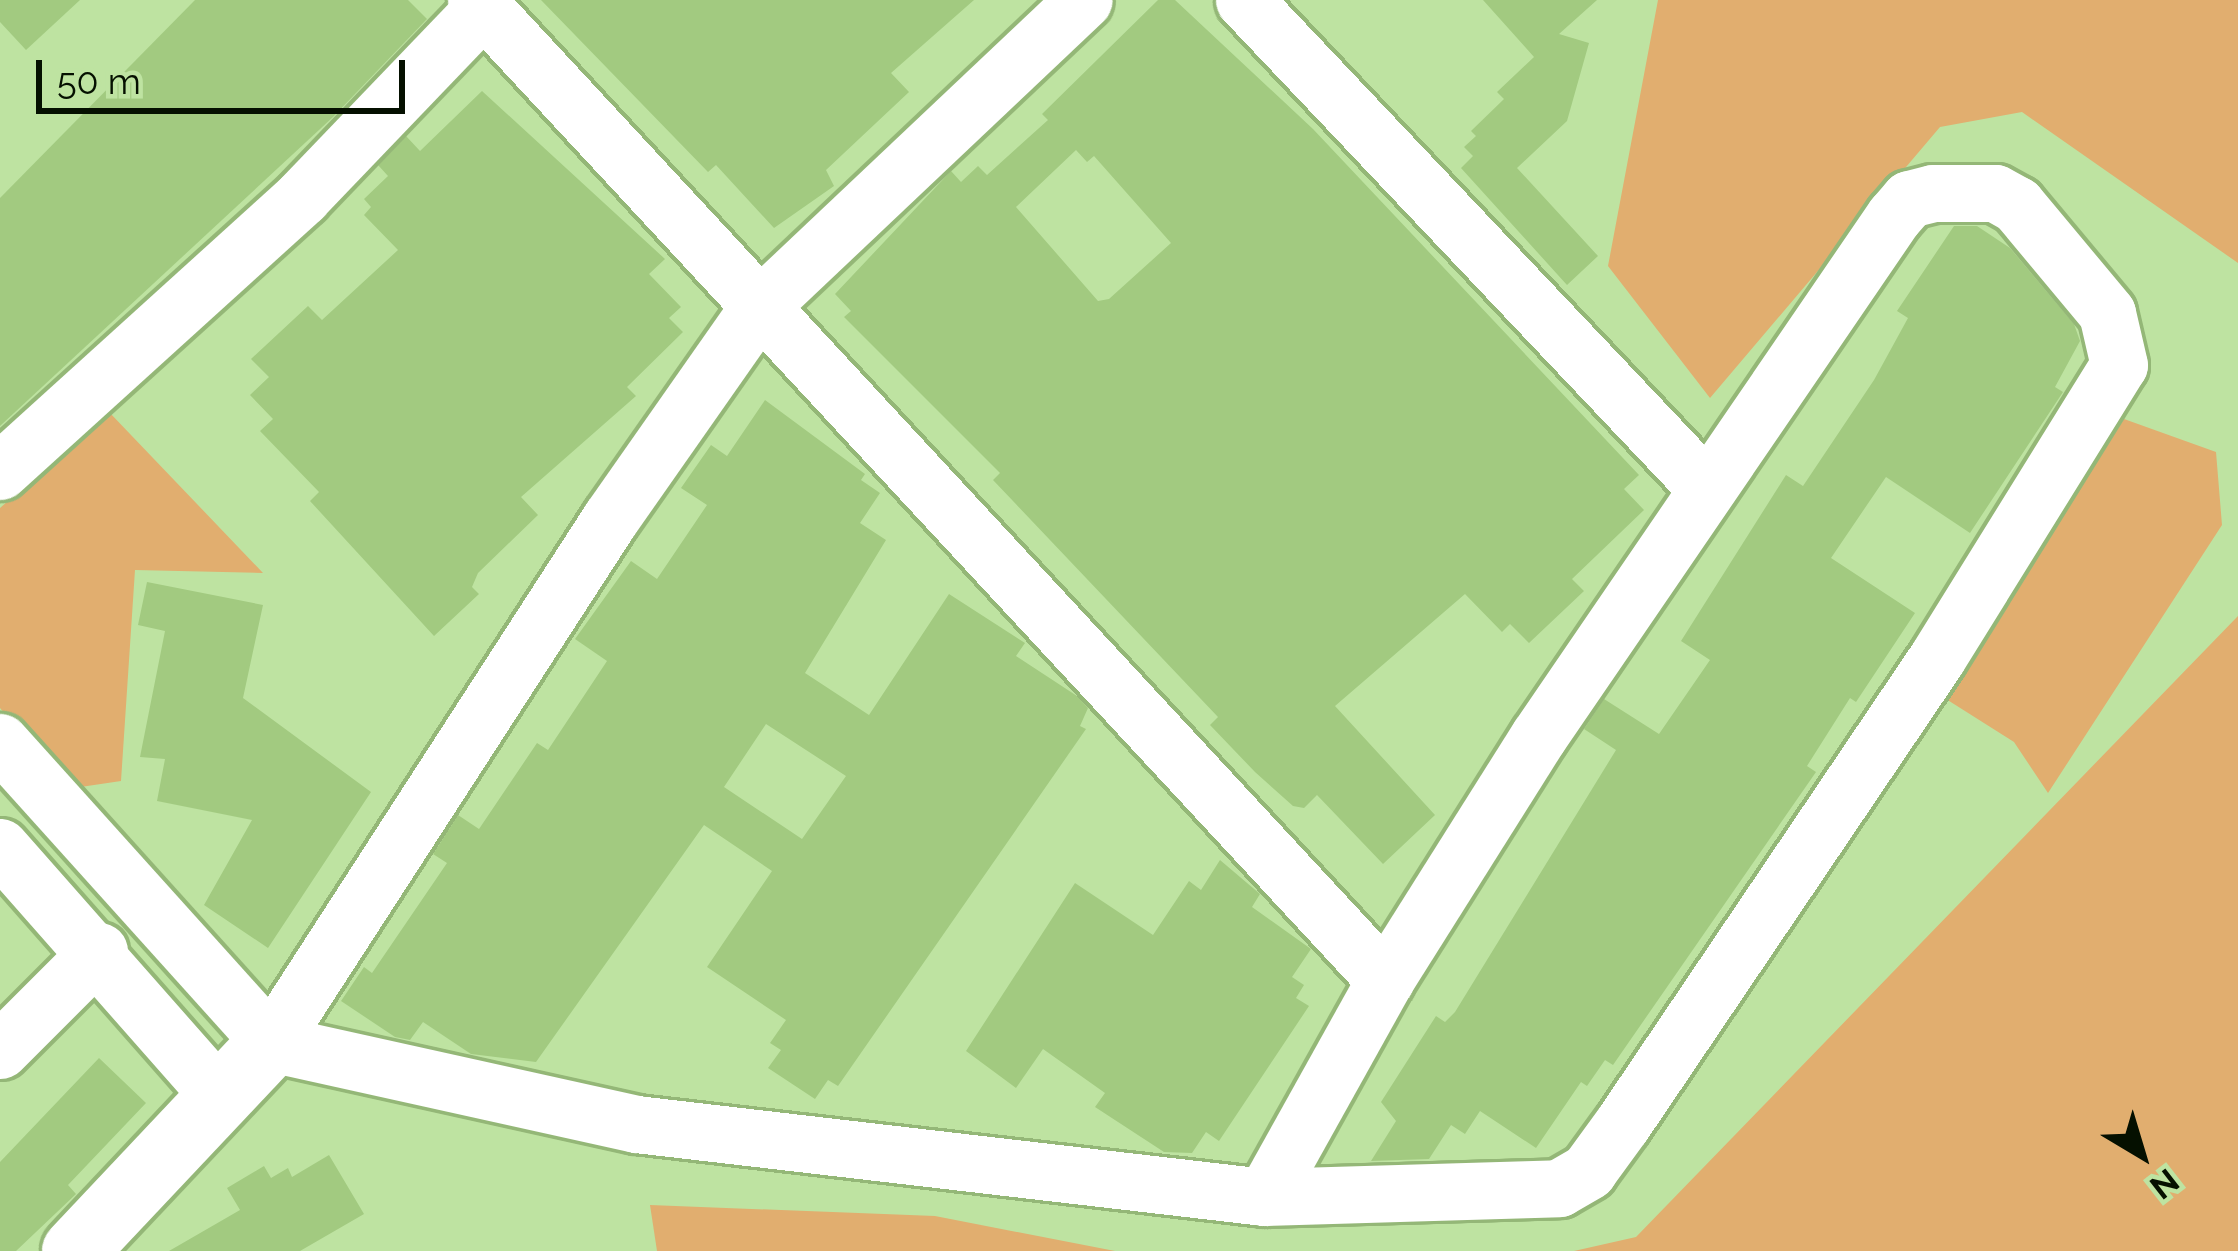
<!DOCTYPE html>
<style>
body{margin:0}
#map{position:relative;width:2238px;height:1251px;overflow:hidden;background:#bee3a1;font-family:Raleway,sans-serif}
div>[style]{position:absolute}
.green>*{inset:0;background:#e1ae6f}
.building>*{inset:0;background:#a2ca80}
.roads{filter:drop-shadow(3px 0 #94b777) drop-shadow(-3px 0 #94b777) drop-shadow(0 3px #94b777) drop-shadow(0 -3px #94b777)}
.minor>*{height:57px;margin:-28.5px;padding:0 28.5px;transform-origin:28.5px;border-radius:28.5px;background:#fff}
.tertiary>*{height:66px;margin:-33px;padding:0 33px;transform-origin:33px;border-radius:33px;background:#fff}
span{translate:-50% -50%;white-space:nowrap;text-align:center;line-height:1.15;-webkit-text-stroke:9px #bee3a1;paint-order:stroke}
.north{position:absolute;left:2082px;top:1095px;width:120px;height:120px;-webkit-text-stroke:9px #bee3a1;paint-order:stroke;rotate:142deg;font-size:33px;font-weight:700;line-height:48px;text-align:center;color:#051000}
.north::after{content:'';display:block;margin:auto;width:42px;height:54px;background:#051000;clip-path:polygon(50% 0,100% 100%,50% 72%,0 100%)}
.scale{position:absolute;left:36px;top:60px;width:369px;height:54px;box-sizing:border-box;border:6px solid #051000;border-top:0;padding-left:15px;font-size:36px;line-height:42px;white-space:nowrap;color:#051000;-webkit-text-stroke:9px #bee3a1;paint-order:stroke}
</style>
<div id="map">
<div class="green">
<div style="clip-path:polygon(1658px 0,2238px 0,2238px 263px,2022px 112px,1940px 127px,1710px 398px,1608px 266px)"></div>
<div style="clip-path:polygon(109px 412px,263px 573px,135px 570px,121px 781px,67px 789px,0 708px,0 508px)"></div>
<div style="clip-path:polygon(2124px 419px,2216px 452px,2222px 525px,2048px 793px,2014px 742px,1946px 699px)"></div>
<div style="clip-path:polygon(2238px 616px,2238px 1251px,1574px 1251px,1636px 1237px)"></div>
<div style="clip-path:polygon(650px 1205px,935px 1216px,1115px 1251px,657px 1251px)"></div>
</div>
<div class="building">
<div style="clip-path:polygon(0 0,80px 0,26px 50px,0 22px)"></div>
<div style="clip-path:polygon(195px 0,408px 0,427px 19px,333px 117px,0 426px,0 198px)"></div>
<div style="clip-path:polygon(541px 0,974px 0,891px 73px,909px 92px,826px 170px,834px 186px,774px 228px,716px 165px,708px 172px)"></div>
<div style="clip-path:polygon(evenodd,1158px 0,1175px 0,1313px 129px,1639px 475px,1624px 489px,1644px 510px,1572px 579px,1584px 591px,1529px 643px,1510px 624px,1502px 632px,1465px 594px,1335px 706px,1435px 815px,1383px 864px,1317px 795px,1304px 808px,1293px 806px,1255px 772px,1210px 725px,1218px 717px,993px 480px,1000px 473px,844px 317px,851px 311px,835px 294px,951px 171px,961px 182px,978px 166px,987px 175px,1048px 120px,1042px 114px,1158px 0,1076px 150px,1087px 162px,1094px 156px,1171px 243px,1109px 299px,1098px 301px,1016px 207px,1076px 150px)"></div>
<div style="clip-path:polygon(1483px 0,1597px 0,1559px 34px,1589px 43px,1567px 121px,1517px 168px,1598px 256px,1567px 285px,1461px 168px,1473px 156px,1464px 147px,1476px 136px,1471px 131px,1504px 99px,1497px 92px,1534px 57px)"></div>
<div style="clip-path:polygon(482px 91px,665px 259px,649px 274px,681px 307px,669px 318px,683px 332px,627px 387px,636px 396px,521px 497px,538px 515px,478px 573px,472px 587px,479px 594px,434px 636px,310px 501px,319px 492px,260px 431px,273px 419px,250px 395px,269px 377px,251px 359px,308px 306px,322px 320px,398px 250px,364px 215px,371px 207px,364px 199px,388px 176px,378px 165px,406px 136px,420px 151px)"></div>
<div style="clip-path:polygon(1954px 226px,1977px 226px,2010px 248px,2074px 324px,2080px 341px,2055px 387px,2063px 392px,1970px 533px,1886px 477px,1831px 558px,1915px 613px,1856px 702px,1850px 698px,1807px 766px,1816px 772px,1613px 1065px,1605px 1060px,1587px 1086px,1581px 1082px,1536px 1148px,1480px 1111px,1465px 1134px,1451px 1125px,1429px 1159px,1371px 1161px,1396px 1121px,1381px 1102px,1436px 1016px,1445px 1022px,1455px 1012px,1616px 750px,1584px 729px,1604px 699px,1659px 734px,1710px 660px,1681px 641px,1786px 475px,1803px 486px,1874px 380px,1908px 318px,1897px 311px)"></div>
<div style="clip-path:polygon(evenodd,765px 400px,865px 474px,861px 480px,880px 493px,860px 523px,886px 540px,805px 673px,869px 715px,949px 594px,1025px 643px,1016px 656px,1077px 696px,1088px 708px,1080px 726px,1086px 729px,838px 1086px,828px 1080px,815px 1099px,768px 1068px,781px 1050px,770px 1043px,786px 1020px,707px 967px,772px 871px,704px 825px,536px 1062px,471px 1054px,423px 1022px,410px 1040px,395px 1037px,341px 1001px,364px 967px,372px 973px,447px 863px,433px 854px,458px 815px,479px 829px,537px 743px,548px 750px,607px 661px,575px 639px,631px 561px,657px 579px,707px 505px,681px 488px,711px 445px,727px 456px,765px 400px,766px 724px,846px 776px,802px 839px,724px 787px,766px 724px)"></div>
<div style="clip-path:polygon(147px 582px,263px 605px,243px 698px,371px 792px,268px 948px,204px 905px,252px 820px,157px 801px,165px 759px,140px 757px,165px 631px,138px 625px)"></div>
<div style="clip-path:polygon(1220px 860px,1260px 894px,1252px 907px,1311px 949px,1292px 977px,1304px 985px,1296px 998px,1309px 1006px,1219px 1141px,1206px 1132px,1192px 1153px,1164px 1152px,1095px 1107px,1105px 1093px,1043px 1049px,1016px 1088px,966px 1051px,1075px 883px,1153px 935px,1189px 881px,1201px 890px)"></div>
<div style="clip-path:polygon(99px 1058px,146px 1103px,68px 1185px,76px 1194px,16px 1251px,0 1251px,0 1162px)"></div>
<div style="clip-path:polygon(329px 1155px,364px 1214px,300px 1251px,169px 1251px,240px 1210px,227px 1188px,264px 1166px,271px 1178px,288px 1168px,292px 1177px)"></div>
</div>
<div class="roads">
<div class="minor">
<div style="left:476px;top:0;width:1337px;rotate:47.15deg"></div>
<div style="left:1244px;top:0;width:673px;rotate:46.56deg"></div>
<div style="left:0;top:471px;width:408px;rotate:-42.2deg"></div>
<div style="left:302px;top:197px;width:262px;rotate:-46.2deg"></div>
<div style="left:0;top:742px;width:405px;rotate:48deg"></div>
<div style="left:271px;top:1043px;width:374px;rotate:12.5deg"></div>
<div style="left:636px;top:1124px;width:632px;rotate:6.63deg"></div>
<div style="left:1264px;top:1197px;width:295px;rotate:-1.7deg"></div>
<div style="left:1559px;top:1188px;width:34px;rotate:-30deg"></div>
<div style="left:1588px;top:1171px;width:59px;rotate:-53.9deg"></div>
<div style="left:1623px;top:1123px;width:561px;rotate:-55.97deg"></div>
<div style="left:1937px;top:658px;width:345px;rotate:-58.2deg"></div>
<div style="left:2119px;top:365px;width:53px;rotate:-103deg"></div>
<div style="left:2107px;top:313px;width:141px;rotate:-129.8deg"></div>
<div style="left:2017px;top:205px;width:25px;rotate:-151deg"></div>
<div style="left:1995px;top:193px;width:62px;rotate:180deg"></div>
<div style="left:1933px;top:193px;width:25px;rotate:166deg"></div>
<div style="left:1909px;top:199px;width:23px;rotate:131deg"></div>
<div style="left:1894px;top:216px;width:631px;rotate:124.34deg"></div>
<div style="left:1538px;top:737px;width:287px;rotate:122.2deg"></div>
<div style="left:1385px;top:980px;width:248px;rotate:119.1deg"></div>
<div style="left:0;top:847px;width:331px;rotate:48.6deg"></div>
<div style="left:271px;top:1043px;width:624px;rotate:-57.1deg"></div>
<div style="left:610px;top:519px;width:258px;rotate:-55deg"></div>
<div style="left:758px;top:308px;width:448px;rotate:-43.4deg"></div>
<div style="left:0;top:1050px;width:140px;rotate:-45deg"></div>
</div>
<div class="tertiary">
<div style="left:75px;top:1251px;width:286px;rotate:-46.7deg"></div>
</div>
</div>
<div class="north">N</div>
<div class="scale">50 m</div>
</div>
